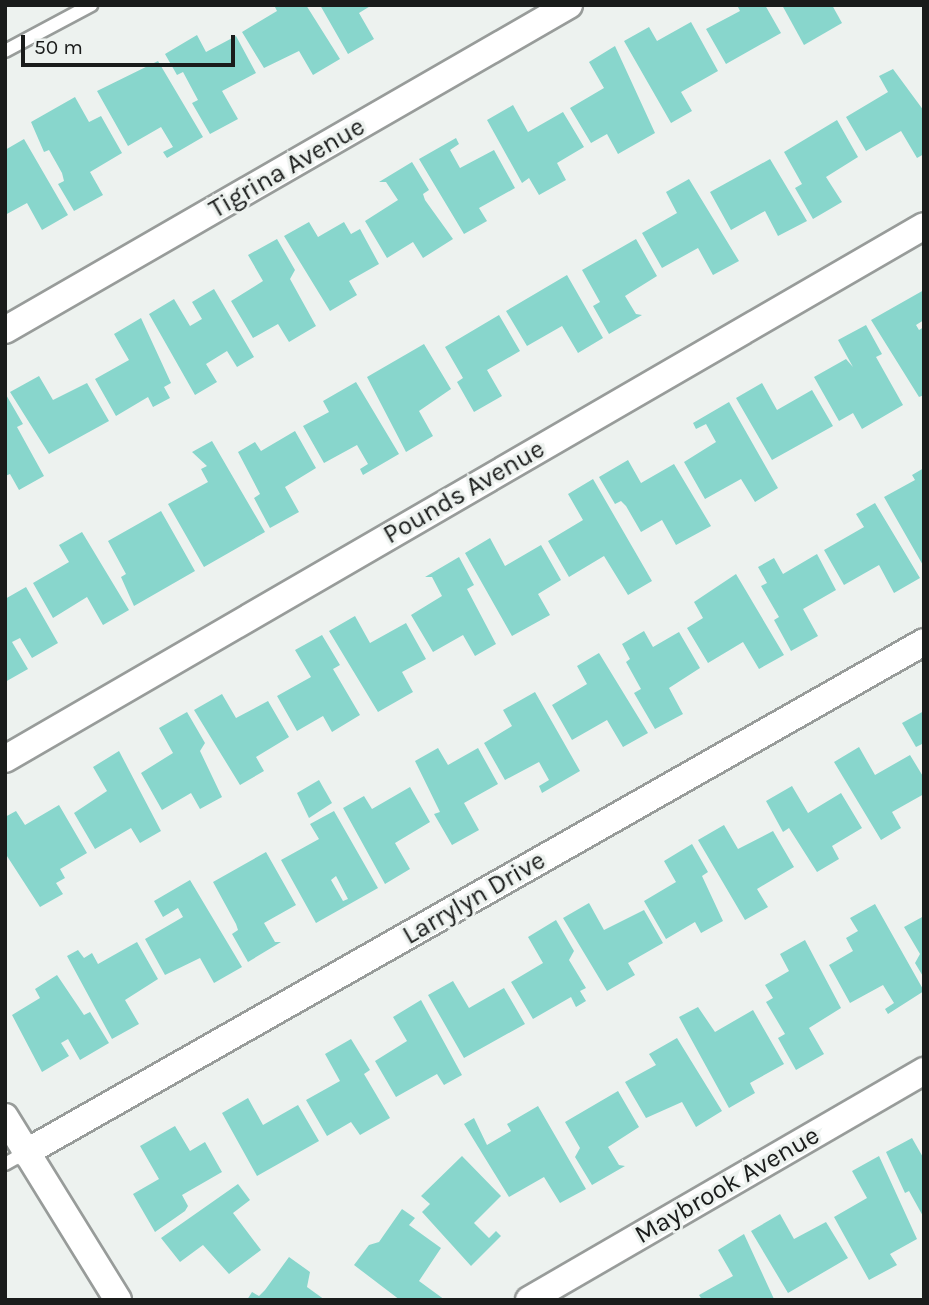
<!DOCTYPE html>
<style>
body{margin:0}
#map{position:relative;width:929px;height:1305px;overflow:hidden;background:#edf2ef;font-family:Karla,sans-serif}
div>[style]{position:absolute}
.building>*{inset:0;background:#88d6cc}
.roads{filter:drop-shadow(2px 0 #989c9a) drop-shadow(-2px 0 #989c9a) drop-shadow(0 2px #989c9a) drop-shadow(0 -2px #989c9a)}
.service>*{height:12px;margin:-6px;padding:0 6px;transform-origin:6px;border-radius:6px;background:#fff}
.minor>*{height:26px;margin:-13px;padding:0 13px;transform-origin:13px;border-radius:13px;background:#fff}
span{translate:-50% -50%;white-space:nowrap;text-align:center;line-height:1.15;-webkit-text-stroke:6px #edf2ef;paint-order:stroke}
.street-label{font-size:26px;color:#1a1c1b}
.frame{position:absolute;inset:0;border:7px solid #1a1c1b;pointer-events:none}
.scale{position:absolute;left:21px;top:35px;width:214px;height:32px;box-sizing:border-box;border:4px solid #1a1c1b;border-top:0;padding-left:9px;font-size:21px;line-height:24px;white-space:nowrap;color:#1a1c1b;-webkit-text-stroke:5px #edf2ef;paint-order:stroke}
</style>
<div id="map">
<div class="building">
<div style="clip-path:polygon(274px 5px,306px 5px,340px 59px,313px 75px,299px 51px,264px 68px,242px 32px,277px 11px)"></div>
<div style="clip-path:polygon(320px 5px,372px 5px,359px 13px,374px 39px,348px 54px)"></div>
<div style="clip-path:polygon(737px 5px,765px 5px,781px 33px,726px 64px,706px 29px,740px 11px)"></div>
<div style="clip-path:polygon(782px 5px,832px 5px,842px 23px,804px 45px)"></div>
<div style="clip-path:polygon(691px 22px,718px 71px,681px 92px,692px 111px,671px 123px,624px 41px,649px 27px,657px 41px)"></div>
<div style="clip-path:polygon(197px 35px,206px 52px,236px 36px,256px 73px,222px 91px,238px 119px,210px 134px,192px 103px,198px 100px,183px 72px,177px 75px,165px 54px)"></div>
<div style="clip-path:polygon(615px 46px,655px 133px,618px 154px,607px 134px,591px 143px,570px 108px,604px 88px,589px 62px)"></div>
<div style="clip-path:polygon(158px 61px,203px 137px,167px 158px,163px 152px,173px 147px,161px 127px,128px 146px,97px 91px)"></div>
<div style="clip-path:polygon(893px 69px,924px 111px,924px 154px,917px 158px,901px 131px,866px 151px,846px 117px,888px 92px,879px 76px)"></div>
<div style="clip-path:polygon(75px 97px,89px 122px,101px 116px,122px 153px,90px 172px,103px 195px,74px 211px,58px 184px,64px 181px,62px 173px,49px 150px,44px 152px,31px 122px)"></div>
<div style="clip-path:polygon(513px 105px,528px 132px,563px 112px,584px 147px,557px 163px,566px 180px,539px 195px,529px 178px,522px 183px,487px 120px)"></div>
<div style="clip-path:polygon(837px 120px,858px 157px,826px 177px,842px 202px,813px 219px,795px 188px,802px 184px,784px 152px)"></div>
<div style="clip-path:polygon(456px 138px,459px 144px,450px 150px,460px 168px,494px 150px,515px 188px,479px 208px,487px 221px,464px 234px,419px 159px)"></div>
<div style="clip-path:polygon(24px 139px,68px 215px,42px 230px,27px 203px,5px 215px,5px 150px)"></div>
<div style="clip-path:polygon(770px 159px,807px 221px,778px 236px,765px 211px,731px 230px,710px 192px)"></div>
<div style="clip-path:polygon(412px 162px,429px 190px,423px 194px,425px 200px,453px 239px,423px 258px,413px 242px,387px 258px,365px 221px,398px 200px,386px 182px,379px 182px)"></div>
<div style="clip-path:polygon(689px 179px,739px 261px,713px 275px,698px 248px,662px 268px,642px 233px,677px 213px,666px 192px)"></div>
<div style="clip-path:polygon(309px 222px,318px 237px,344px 222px,351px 234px,360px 229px,379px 264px,349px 281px,357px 295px,330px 311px,284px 236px)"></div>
<div style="clip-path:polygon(277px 239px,295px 270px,290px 279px,316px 326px,289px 342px,278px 324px,253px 338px,231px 301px,263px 281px,248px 255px)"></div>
<div style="clip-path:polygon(636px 239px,657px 276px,625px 296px,636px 314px,642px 315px,609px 334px,593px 306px,600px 302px,582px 270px)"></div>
<div style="clip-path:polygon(567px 275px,603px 338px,578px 353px,562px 326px,527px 346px,506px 311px)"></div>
<div style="clip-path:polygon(214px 289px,254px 357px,237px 367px,227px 351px,206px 364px,217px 382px,195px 395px,149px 314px,174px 299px,190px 326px,202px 319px,192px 302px)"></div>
<div style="clip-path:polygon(924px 290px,924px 320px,916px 325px,919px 330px,924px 327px,924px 395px,919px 397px,871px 320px)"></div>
<div style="clip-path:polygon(499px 315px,520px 351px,487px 370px,502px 396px,474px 412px,457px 382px,463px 378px,445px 347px)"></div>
<div style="clip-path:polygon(141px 318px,171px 383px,164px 387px,170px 398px,153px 407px,148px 397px,116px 416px,95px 379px,129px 360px,114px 334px)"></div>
<div style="clip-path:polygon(866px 325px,882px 354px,876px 357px,903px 405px,862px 429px,853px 413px,839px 421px,814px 377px,846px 359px,853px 367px,838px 340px)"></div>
<div style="clip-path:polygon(424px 344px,451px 389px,419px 411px,433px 436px,406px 452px,367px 377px)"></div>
<div style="clip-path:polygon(39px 376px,53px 400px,87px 383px,109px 421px,49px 454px,10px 392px)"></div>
<div style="clip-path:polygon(356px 382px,399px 454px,363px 475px,360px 469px,368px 464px,357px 445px,324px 463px,303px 426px,329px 412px,323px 401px)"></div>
<div style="clip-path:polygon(762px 383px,777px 410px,812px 390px,833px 426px,772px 460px,736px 398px)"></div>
<div style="clip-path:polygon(5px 393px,23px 424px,17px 427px,44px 476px,19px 490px,10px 474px,5px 476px)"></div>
<div style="clip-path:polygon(729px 402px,778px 488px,755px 502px,741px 479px,705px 499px,684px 462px,716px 442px,706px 424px,696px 429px,693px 423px)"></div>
<div style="clip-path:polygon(295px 431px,316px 468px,285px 487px,299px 512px,270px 528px,254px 498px,260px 494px,238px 452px,255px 442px,261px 451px)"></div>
<div style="clip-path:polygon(212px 441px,265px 532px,204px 567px,168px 504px,208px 482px,201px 469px,207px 466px,192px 452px)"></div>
<div style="clip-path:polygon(628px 460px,641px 483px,674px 464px,711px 526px,676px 545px,662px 520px,641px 532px,626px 506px,621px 501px,615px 504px,599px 477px)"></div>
<div style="clip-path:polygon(924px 468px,924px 567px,884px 497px,915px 480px,912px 475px)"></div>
<div style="clip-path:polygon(593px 479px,652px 581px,628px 595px,604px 556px,569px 577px,548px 541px,583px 520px,568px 494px)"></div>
<div style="clip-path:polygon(875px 503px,920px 578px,894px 593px,879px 565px,844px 585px,824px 550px,864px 527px,856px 514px)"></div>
<div style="clip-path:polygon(161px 511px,195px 571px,134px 606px,121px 577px,126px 574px,108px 541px)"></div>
<div style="clip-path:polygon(82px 532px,129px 610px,103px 625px,87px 597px,53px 618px,33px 583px,69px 562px,59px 545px)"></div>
<div style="clip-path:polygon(490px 538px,505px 566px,541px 545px,561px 580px,538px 594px,550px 615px,512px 636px,465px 553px)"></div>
<div style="clip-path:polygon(817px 554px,836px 590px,803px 609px,818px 636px,791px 651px,774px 620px,779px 617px,761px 586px,767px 583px,758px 567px,774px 558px,783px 574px)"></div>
<div style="clip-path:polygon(459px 557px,474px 585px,467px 589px,496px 644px,475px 656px,463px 635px,433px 652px,411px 615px,442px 596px,432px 577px,425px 577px)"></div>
<div style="clip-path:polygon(736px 574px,784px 655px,759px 669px,743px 642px,708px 663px,687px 628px,703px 618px,694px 602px)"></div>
<div style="clip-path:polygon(26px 587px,58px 643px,32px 658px,20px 638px,12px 642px,28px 669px,5px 682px,5px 599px)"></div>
<div style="clip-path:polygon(355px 616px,370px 643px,406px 623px,426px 659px,402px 672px,413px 692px,378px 712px,329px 631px)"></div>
<div style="clip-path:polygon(644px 631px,653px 647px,679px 632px,700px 668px,669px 688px,683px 714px,655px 729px,634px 693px,641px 689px,626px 662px,630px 659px,622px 644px)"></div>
<div style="clip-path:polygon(322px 635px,340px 665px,333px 669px,360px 715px,332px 732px,323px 716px,297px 731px,277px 696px,311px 677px,295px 650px)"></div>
<div style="clip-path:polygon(599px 653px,648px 733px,623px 747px,607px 720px,572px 740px,552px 705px,587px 684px,577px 666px)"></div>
<div style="clip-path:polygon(535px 692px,580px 771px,542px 793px,539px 786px,549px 780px,539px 762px,505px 780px,484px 743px,512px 726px,503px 710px)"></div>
<div style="clip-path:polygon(222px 694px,236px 718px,268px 701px,289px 737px,256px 757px,264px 771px,240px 785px,194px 710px)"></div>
<div style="clip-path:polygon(924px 711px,924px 743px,916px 747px,902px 723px)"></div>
<div style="clip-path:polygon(187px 712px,205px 743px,200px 751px,222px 797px,200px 809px,191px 793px,162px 810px,141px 773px,173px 753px,159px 728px)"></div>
<div style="clip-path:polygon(859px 747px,875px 775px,910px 755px,924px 778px,924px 794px,892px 812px,901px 828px,881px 840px,834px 762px)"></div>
<div style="clip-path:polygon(438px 748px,448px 765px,478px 748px,498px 784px,464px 803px,479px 830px,452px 845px,434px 814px,440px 812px,415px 761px)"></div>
<div style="clip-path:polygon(119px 751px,161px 831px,140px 843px,131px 828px,95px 849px,74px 813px,107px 791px,93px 767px)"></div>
<div style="clip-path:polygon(319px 780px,332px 803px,309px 818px,297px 793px)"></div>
<div style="clip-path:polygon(792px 786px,808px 813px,841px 793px,862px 828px,832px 846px,839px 859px,817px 872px,789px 828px,783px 832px,766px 801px)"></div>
<div style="clip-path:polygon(410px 787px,430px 822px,395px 843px,410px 869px,385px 884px,343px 808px,364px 796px,372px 809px)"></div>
<div style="clip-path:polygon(59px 805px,87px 853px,60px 869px,65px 878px,56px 883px,63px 894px,40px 907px,5px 853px,5px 817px,16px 811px,25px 825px)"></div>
<div style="clip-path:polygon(evenodd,334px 811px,378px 888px,316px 923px,281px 860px,319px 839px,310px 824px,334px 811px,336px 876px,348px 899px,343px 901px,331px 880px,336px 876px)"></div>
<div style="clip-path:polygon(724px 825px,738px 849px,773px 831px,794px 867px,757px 889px,768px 907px,745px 920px,698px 840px)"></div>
<div style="clip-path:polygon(692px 844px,708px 872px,702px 876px,723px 921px,701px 933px,695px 922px,666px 939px,644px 901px,676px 882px,664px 861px)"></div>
<div style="clip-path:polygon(266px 852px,296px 905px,264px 923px,275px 942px,281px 942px,248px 962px,232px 934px,238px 930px,236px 924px,213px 882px)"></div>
<div style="clip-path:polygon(190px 880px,242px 967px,214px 983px,200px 958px,165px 975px,145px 939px,183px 917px,178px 908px,163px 917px,154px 901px)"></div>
<div style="clip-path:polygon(589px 903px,604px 930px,644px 910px,663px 943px,628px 963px,635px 975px,607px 991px,563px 918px)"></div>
<div style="clip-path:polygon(875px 904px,924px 991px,888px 1014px,885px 1009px,894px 1003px,883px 985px,850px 1003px,829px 965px,853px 951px,846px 938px,858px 931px,850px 918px)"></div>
<div style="clip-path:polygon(924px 916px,924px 978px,915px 963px,920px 954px,904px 927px)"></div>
<div style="clip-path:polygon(556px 920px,574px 951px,569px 960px,586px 988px,580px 991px,586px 1001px,576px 1007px,571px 997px,533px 1019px,511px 982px,543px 963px,528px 937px)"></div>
<div style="clip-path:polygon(805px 940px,841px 1008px,809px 1028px,824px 1054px,796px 1070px,778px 1038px,785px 1034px,766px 1002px,773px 998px,765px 985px,789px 971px,780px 954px)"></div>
<div style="clip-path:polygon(137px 942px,158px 979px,125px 1000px,139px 1024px,112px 1039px,67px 956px,78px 950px,84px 958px,92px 953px,98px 964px)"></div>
<div style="clip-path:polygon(57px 975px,84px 1015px,90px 1012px,109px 1043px,80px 1060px,68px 1039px,61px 1043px,69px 1056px,42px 1072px,12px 1015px,40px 998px,35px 989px)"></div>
<div style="clip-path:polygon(453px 981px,469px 1008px,504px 988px,525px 1024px,464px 1058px,428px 995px)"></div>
<div style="clip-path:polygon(421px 1000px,462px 1075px,444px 1085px,437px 1074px,396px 1097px,375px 1061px,407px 1041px,393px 1017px)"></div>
<div style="clip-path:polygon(698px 1007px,715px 1032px,753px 1010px,784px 1064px,750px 1083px,755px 1093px,729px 1108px,679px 1017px)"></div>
<div style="clip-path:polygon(677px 1038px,722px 1111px,696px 1127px,682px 1102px,646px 1118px,625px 1082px,656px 1065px,649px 1054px)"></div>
<div style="clip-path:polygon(351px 1039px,370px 1070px,364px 1074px,390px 1118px,360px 1135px,351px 1122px,327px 1136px,306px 1100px,340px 1081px,325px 1054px)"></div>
<div style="clip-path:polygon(618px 1091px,639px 1127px,608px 1147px,619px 1165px,625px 1166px,592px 1185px,575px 1157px,580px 1148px,565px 1122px)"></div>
<div style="clip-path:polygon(248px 1098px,263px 1125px,298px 1105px,319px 1141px,257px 1176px,222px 1113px)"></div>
<div style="clip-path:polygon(538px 1106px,586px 1189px,560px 1203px,544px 1177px,509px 1197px,464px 1124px,474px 1118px,487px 1145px,511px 1131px,507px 1124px)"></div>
<div style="clip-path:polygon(175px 1126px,190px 1151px,205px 1142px,222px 1172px,182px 1195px,188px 1206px,185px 1211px,155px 1232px,133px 1194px,159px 1179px,140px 1146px)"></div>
<div style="clip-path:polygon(912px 1138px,924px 1159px,924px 1218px,909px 1191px,905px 1193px,886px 1152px)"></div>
<div style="clip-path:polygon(462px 1156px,501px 1196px,474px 1223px,489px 1238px,496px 1231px,501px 1236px,471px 1266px,422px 1212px,430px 1204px,421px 1196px)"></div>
<div style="clip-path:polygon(879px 1156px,917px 1239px,890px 1254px,897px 1265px,869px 1280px,834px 1217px,867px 1198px,852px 1171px)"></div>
<div style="clip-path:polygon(238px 1184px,250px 1200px,233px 1213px,261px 1250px,229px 1274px,203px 1245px,180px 1262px,161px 1238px)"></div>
<div style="clip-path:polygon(402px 1209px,415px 1218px,409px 1225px,441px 1248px,419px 1281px,445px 1300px,400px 1300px,354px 1265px,369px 1245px,379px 1242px)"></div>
<div style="clip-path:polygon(780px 1214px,794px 1239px,826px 1222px,848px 1258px,788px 1293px,751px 1231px)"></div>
<div style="clip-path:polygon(744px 1234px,774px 1299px,702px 1300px,699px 1295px,733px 1276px,718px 1250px)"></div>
<div style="clip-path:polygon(289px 1257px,310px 1272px,307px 1287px,325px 1300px,247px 1300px,252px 1292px,259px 1296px,265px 1290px)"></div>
</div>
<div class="roads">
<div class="service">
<div style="left:5px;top:51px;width:98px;rotate:-28.1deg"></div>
<div style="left:5px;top:1164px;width:23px;rotate:-29deg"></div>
</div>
<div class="minor">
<div style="left:5px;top:330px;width:651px;rotate:-29.95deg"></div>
<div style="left:5px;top:759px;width:1062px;rotate:-30.11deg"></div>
<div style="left:5px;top:1117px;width:215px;rotate:58.3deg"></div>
<div style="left:25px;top:1153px;width:1034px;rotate:-29.61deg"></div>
<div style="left:529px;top:1300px;width:457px;rotate:-30.1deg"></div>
</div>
</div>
<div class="street-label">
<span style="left:287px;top:168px;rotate:-30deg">Tigrina Avenue</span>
<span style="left:464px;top:492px;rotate:-30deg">Pounds Avenue</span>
<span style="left:474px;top:898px;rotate:-30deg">Larrylyn Drive</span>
<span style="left:727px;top:1185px;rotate:-30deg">Maybrook Avenue</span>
</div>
<div class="frame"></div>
<div class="scale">50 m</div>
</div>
